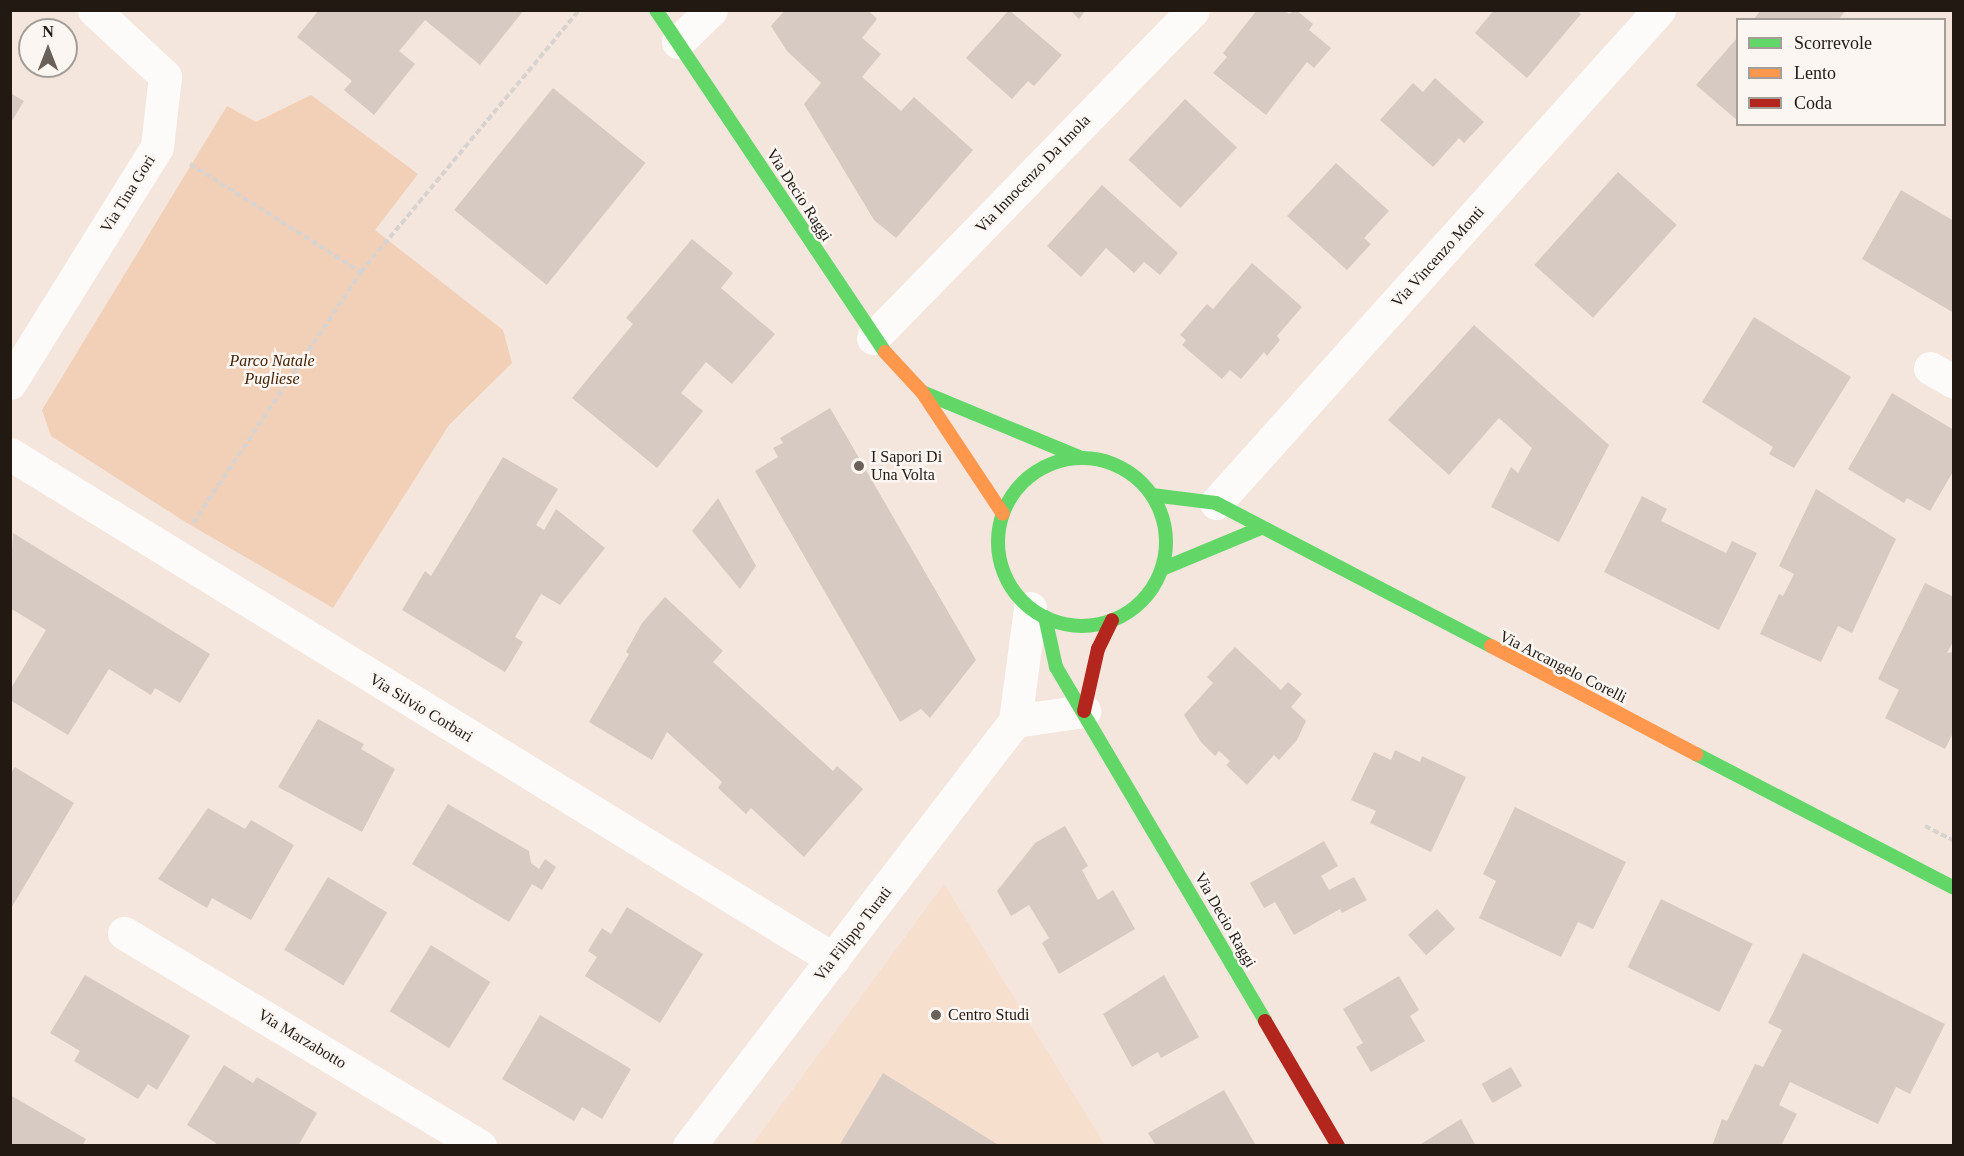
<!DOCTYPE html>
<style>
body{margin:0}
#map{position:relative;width:1964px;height:1156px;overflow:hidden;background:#f4e6dc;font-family:"Times New Roman",serif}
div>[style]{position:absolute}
.built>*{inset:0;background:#f7dfce}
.green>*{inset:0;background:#f2cfb7}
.building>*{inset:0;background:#d6cac3;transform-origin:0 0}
.path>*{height:4px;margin-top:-2px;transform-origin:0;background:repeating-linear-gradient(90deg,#d7d3d0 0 6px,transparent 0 9px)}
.street>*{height:33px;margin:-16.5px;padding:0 16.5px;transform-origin:16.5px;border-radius:16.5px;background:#fdfbfa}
.fast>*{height:14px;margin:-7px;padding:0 7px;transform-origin:7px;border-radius:7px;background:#63d668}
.fast>.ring{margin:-7px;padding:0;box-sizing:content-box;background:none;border:14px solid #63d668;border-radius:50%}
.slow>*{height:14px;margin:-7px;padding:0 7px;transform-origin:7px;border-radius:7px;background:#ff974d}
.jam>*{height:14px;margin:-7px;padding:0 7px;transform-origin:7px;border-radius:7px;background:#b3261e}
.dots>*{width:16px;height:16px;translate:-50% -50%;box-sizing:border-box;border:3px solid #fbf6f2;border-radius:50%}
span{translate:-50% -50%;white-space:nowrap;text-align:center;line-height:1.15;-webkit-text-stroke:5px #fbf6f2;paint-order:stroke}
.street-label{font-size:16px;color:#221913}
.park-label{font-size:16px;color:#432103;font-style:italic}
.poi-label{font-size:16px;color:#221913}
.left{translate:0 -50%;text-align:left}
.frame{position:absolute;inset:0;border:12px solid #221913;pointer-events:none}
.legend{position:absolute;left:1736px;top:18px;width:210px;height:108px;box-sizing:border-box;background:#fbf6f2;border:2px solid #a49e99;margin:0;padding:8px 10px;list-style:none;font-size:18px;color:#221913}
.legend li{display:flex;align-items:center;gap:12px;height:30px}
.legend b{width:30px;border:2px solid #a49e99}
.north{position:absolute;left:18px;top:18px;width:60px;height:60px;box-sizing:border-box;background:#fbf6f2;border:2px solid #a49e99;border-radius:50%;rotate:0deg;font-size:16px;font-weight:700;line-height:24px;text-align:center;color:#221913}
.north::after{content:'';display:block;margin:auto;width:21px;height:27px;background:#6c6159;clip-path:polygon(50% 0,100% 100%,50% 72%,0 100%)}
</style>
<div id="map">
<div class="built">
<div style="clip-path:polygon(944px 884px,1105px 1145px,751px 1146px)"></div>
</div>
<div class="green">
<div style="clip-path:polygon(311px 95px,418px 174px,375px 230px,503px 330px,512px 363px,449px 425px,333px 608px,187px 523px,51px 436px,42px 410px,227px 106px,256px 122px)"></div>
</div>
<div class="building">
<div style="clip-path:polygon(319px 10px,524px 10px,480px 65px,425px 20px,399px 51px,415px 64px,374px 115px,344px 90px,352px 81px,297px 37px)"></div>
<div style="clip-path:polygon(785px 10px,868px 10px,877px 19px,862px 38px,881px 54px,862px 77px,901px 111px,914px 97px,973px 150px,896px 238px,874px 220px,804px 104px,821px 83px,787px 51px,771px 26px)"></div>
<div style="clip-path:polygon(1009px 10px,1062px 55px,1034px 86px,1028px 81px,1012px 99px,966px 58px)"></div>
<div style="clip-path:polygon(1070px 10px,1086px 10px,1079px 19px)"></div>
<div style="clip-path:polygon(1257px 10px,1284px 10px,1289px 14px,1296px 10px,1313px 24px,1309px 30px,1331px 48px,1314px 68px,1307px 62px,1266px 115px,1213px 73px,1227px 57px,1223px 53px)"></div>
<div style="clip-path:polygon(1494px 10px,1576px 10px,1581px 14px,1527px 78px,1475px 33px)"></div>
<div style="clip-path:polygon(1761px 10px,1846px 10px,1838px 20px,1753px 20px)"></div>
<div style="clip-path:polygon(1738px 37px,1738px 121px,1696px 85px)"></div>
<div style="clip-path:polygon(1435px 78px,1484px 122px,1464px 143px,1459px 138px,1433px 167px,1380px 120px,1413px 83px,1423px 92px)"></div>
<div style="left:553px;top:88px;width:119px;height:157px;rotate:39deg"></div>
<div style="clip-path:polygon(10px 93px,24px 101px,10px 124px)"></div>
<div style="left:1185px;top:99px;width:71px;height:83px;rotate:43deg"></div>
<div style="clip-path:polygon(1336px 163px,1389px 211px,1364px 238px,1371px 244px,1347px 270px,1287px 216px)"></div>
<div style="left:1618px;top:172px;width:79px;height:125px;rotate:42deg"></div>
<div style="clip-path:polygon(1102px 185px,1178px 253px,1160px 275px,1144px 262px,1134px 273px,1106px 248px,1081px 277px,1047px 246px)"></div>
<div style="clip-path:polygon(1901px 190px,1954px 221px,1954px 313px,1862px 259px)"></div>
<div style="clip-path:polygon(692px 239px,733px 273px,721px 288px,775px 334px,732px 384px,706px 362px,681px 393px,703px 411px,657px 468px,572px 398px,633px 324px,626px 318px)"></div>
<div style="clip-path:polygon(1252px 263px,1302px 307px,1277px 336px,1280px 340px,1267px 356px,1264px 352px,1241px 379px,1230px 370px,1222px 379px,1182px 345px,1186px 340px,1180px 335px,1207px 304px,1213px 309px)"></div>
<div style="clip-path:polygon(1754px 317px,1851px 377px,1794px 468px,1769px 454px,1773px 447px,1702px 402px)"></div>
<div style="clip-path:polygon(1474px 325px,1609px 445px,1559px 542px,1491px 507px,1511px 467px,1518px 473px,1532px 448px,1499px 418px,1449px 475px,1388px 420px)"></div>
<div style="clip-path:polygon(1892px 393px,1954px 430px,1954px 470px,1930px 511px,1907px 498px,1904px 503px,1848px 469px)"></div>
<div style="clip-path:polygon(830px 408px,976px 660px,930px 718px,921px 709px,900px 722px,755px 471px,778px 457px,773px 448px,783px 443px,780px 438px)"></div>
<div style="clip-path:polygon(503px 457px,558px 489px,536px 525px,544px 530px,556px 509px,605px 548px,560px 605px,541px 594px,515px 637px,523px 642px,505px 672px,402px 610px,425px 571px,431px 576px)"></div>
<div style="clip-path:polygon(1816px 489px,1896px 539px,1852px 633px,1838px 626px,1821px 662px,1760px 634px,1779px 594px,1783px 596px,1794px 574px,1779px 566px)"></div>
<div style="clip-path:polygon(1642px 496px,1667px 509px,1661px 521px,1726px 553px,1732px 541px,1757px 553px,1719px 630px,1604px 572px)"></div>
<div style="clip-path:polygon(718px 498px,756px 566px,740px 589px,692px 531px)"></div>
<div style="clip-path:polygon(13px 533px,210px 654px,180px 703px,155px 688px,151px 695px,109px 669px,68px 735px,10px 700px,10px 690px,46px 630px,10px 608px)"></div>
<div style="clip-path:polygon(1925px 583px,1954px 597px,1954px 640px,1947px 653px,1954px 652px,1954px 731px,1945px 749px,1885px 718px,1899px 690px,1878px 679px)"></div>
<div style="clip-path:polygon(665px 597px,723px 651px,713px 662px,833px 771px,837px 766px,863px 789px,804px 857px,751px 808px,746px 814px,718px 788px,722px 782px,667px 732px,652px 760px,589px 722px,629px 654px,626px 652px,642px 623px)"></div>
<div style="clip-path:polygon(1235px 647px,1281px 690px,1288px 682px,1302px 694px,1291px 707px,1306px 721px,1297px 740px,1279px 760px,1274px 755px,1247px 785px,1226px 765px,1230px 761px,1219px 751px,1215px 756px,1201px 742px,1184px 715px,1213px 683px,1207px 677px)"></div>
<div style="clip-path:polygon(318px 719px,364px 744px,361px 749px,395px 769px,362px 832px,278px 787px)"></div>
<div style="clip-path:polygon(1395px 750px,1420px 762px,1422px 756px,1466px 777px,1431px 852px,1370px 823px,1376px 811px,1351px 800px,1374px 752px,1391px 760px)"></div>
<div style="clip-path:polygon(15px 767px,74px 803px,10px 910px,10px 775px)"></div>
<div style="clip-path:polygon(448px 804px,529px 851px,531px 863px,539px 869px,545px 859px,556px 867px,542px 890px,532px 884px,509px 922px,412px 864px)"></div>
<div style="clip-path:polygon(1515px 807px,1626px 862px,1593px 929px,1578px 922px,1561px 957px,1479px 918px,1496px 881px,1483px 874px)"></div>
<div style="clip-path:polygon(208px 808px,245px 829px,251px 820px,294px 845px,251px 920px,212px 898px,207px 908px,158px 879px)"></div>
<div style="clip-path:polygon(1065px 826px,1088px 866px,1082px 870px,1098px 900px,1113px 890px,1135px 929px,1059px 974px,1042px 943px,1049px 938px,1029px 905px,1011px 916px,997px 891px,1035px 843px)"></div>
<div style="clip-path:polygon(1324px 841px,1338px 866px,1321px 876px,1329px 890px,1354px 877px,1367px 900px,1342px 913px,1340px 909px,1294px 935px,1275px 902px,1264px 908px,1250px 883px)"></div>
<div style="left:328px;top:877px;width:69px;height:85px;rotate:31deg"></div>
<div style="left:1661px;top:899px;width:102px;height:76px;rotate:26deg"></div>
<div style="clip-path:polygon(627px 907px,703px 954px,660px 1023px,585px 976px,597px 957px,588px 951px,602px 928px,611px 934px)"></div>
<div style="left:1437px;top:909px;width:27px;height:39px;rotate:48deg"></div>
<div style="left:431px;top:945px;width:70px;height:78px;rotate:32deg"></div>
<div style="clip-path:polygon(1803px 953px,1945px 1024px,1910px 1094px,1896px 1087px,1878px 1124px,1790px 1082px,1779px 1105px,1797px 1114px,1781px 1146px,1712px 1146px,1722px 1119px,1727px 1121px,1755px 1064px,1763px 1067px,1782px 1030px,1768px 1023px)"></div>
<div style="clip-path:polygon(85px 975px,190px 1036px,157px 1090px,148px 1084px,138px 1099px,74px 1061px,80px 1051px,50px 1033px)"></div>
<div style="clip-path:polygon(1164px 975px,1199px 1037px,1161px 1058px,1158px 1052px,1132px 1067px,1103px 1014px)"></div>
<div style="clip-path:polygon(1399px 976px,1419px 1010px,1410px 1016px,1425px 1041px,1371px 1072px,1356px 1047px,1363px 1043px,1343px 1009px)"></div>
<div style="clip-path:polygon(540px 1015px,631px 1069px,602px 1119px,582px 1107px,574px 1121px,502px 1079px)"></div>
<div style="clip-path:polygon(224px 1065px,253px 1083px,257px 1077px,317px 1113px,298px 1146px,215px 1146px,216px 1143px,187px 1125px)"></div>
<div style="left:1511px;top:1067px;width:22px;height:34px;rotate:60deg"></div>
<div style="clip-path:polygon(883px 1073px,1000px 1146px,839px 1146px)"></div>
<div style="clip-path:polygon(1224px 1090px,1255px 1144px,1156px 1146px,1148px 1133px)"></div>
<div style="clip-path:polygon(10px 1095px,86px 1139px,82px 1146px,10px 1146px)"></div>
<div style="clip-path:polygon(1461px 1119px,1476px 1146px,1418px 1146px,1448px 1127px)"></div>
</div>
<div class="path">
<div style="left:190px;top:164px;width:202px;rotate:32.3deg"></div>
<div style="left:361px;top:272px;width:341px;rotate:-50.2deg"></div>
<div style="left:193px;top:523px;width:302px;rotate:-56.2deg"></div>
<div style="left:1925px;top:826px;width:33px;rotate:27deg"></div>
</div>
<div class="street">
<div style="left:678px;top:42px;width:46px;rotate:-44.1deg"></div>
<div style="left:873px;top:338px;width:458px;rotate:-45.7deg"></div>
<div style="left:1930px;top:368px;width:28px;rotate:30deg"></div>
<div style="left:10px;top:383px;width:278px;rotate:-58.1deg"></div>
<div style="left:157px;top:147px;width:71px;rotate:-83.6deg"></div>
<div style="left:165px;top:76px;width:97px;rotate:-137.1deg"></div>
<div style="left:10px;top:454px;width:966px;rotate:31.53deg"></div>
<div style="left:1216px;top:503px;width:663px;rotate:-48.06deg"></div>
<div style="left:1015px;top:721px;width:70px;rotate:-8.2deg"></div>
<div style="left:124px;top:933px;width:415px;rotate:30.9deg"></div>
<div style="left:689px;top:1146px;width:536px;rotate:-52.51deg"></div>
<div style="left:1015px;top:721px;width:114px;rotate:-82.4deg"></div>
</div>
<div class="fast">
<div style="left:656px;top:10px;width:412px;rotate:56.2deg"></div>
<div style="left:922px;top:392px;width:170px;rotate:22.5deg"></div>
<div class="ring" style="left:998px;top:458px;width:154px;height:154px"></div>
<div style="left:1152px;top:495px;width:64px;rotate:7.1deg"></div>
<div style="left:1216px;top:503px;width:310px;rotate:27.5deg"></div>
<div style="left:1162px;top:569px;width:107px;rotate:-22.5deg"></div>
<div style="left:1045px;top:617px;width:51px;rotate:77.6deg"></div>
<div style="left:1056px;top:667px;width:411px;rotate:59.4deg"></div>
<div style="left:1696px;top:754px;width:291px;rotate:27.4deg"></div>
</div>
<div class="slow">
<div style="left:885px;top:352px;width:54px;rotate:47.2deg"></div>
<div style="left:922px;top:392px;width:146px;rotate:56.4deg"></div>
<div style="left:1491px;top:646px;width:232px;rotate:27.8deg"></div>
</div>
<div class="jam">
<div style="left:1084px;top:711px;width:64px;rotate:-77.3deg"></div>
<div style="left:1098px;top:649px;width:32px;rotate:-64deg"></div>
<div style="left:1265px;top:1021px;width:145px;rotate:59.7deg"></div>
</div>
<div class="dots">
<div style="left:859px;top:466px;background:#6c6159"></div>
<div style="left:936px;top:1015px;background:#6c6159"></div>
</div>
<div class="street-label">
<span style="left:1033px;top:174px;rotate:-46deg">Via Innocenzo Da Imola</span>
<span style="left:128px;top:194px;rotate:-58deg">Via Tina Gori</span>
<span style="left:799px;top:195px;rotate:57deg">Via Decio Raggi</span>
<span style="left:1438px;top:257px;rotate:-48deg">Via Vincenzo Monti</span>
<span style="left:1563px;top:667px;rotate:27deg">Via Arcangelo Corelli</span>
<span style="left:421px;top:708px;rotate:31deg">Via Silvio Corbari</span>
<span style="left:1225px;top:920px;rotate:60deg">Via Decio Raggi</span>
<span style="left:853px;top:934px;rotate:-52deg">Via Filippo Turati</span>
<span style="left:302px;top:1039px;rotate:31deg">Via Marzabotto</span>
</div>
<div class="park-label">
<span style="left:272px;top:370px">Parco Natale<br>Pugliese</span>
</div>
<div class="poi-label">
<span class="left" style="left:871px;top:466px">I Sapori Di<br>Una Volta</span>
<span class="left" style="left:948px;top:1015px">Centro Studi</span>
</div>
<div class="frame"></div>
<ul class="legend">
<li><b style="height:8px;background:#63d668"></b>Scorrevole</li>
<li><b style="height:8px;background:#ff974d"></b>Lento</li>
<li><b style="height:8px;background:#b3261e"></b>Coda</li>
</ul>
<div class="north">N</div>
</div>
